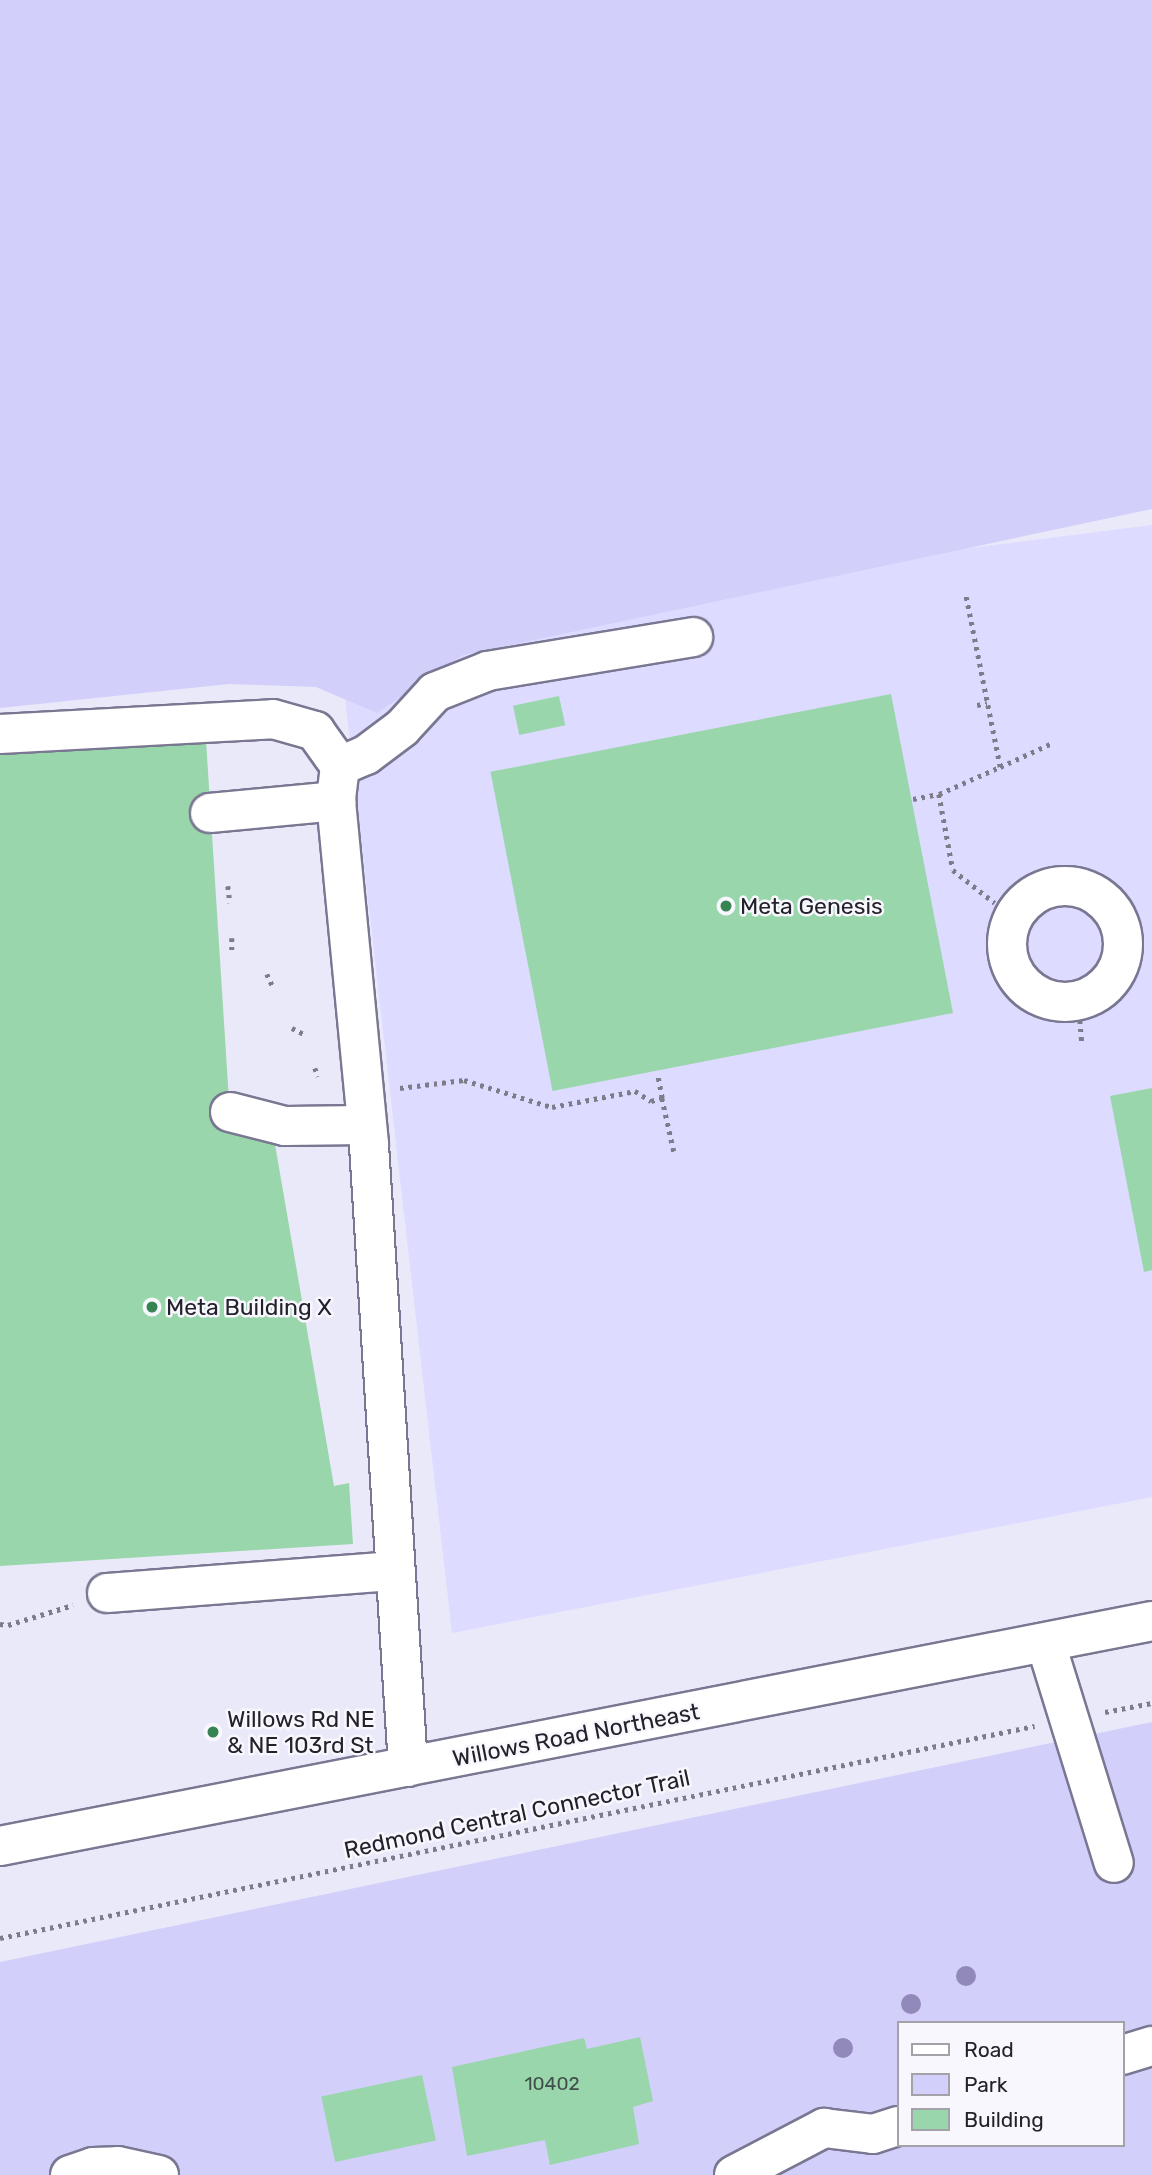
<!DOCTYPE html>
<style>
body{margin:0}
#map{position:relative;width:1152px;height:2175px;overflow:hidden;background:#e9e9fa;font-family:Rubik,sans-serif}
div>[style]{position:absolute}
.built>*{inset:0;background:#dddbff}
.green>*{inset:0;background:#d2cffa}
.building>*{inset:0;background:#9ad6ab;transform-origin:0 0}
.path>*{height:4.5px;margin-top:-2.25px;transform-origin:0;background:repeating-linear-gradient(90deg,#7d7c8a 0 3.5px,transparent 0 8.5px)}
.roads{filter:drop-shadow(2px 0 #797791) drop-shadow(-2px 0 #797791) drop-shadow(0 2px #797791) drop-shadow(0 -2px #797791)}
.minor>*{height:38px;margin:-19px;padding:0 19px;transform-origin:19px;border-radius:19px;background:#fff}
.minor>.ring{margin:-19px;padding:0;box-sizing:content-box;background:none;border:38px solid #fff;border-radius:50%}
.major>*{height:38px;margin:-19px;padding:0 19px;transform-origin:19px;border-radius:19px;background:#fff}
.trees>*{width:20px;height:20px;margin:-10px;border-radius:50%;background:#9089b9}
.dots>*{width:19px;height:19px;translate:-50% -50%;box-sizing:border-box;border:4px solid #f8f7fd;border-radius:50%}
span{translate:-50% -50%;white-space:nowrap;text-align:center;line-height:1.15;-webkit-text-stroke:5px #f8f7fd;paint-order:stroke}
.number-label{font-size:19px;color:#414f4c}
.number-label span{-webkit-text-stroke-width:0}
.poi-label{font-size:23px;color:#23222c}
.left{translate:0 -50%;text-align:left}
.street-label{font-size:23px;color:#23222c}
.legend{position:absolute;left:897px;top:2021px;width:228px;height:126px;box-sizing:border-box;background:#f8f7fd;border:2px solid #a3a2a9;margin:0;padding:9px 12px;list-style:none;font-size:21px;color:#23222c}
.legend li{display:flex;align-items:center;gap:14px;height:35px}
.legend b{width:35px;border:2px solid #a3a2a9}
</style>
<div id="map">
<div class="built">
<div style="clip-path:polygon(1152px 525px,1152px 1497px,452px 1633px,337px 628px)"></div>
</div>
<div class="green">
<div style="clip-path:polygon(0 0,1152px 0,1152px 509px,463px 655px,377px 713px,316px 687px,229px 684px,0 708px)"></div>
<div style="clip-path:polygon(evenodd,1152px 1722px,1152px 2175px,0 2175px,0 1962px,1152px 1722px,898px 2023px,1122px 2023px,1122px 2145px,898px 2145px,898px 2023px)"></div>
</div>
<div class="building">
<div style="left:891px;top:694px;width:325px;height:408px;rotate:79deg"></div>
<div style="left:559px;top:696px;width:30px;height:47px;rotate:78deg"></div>
<div style="clip-path:polygon(206px 740px,231px 1132px,272px 1127px,334px 1486px,349px 1483px,353px 1544px,0 1566px,0 753px)"></div>
<div style="clip-path:polygon(1152px 1088px,1152px 1270px,1144px 1272px,1110px 1096px)"></div>
<div style="clip-path:polygon(640px 2037px,653px 2101px,633px 2107px,639px 2144px,550px 2165px,545px 2140px,467px 2156px,452px 2067px,584px 2038px,587px 2049px)"></div>
<div style="left:422px;top:2075px;width:67px;height:103px;rotate:78deg"></div>
</div>
<div class="path">
<div style="left:977px;top:705px;width:10px;rotate:-11deg"></div>
<div style="left:1000px;top:767px;width:55px;rotate:-24.7deg"></div>
<div style="left:939px;top:794px;width:77px;rotate:79.6deg"></div>
<div style="left:953px;top:870px;width:53px;rotate:38.2deg"></div>
<div style="left:913px;top:799px;width:26px;rotate:-11deg"></div>
<div style="left:939px;top:794px;width:67px;rotate:-23.9deg"></div>
<div style="left:1000px;top:767px;width:178px;rotate:-101.3deg"></div>
<div style="left:228px;top:886px;width:17px;rotate:83deg"></div>
<div style="left:232px;top:938px;width:16px;rotate:90deg"></div>
<div style="left:267px;top:974px;width:14px;rotate:65deg"></div>
<div style="left:1080px;top:1020px;width:21px;rotate:85deg"></div>
<div style="left:292px;top:1028px;width:13px;rotate:27deg"></div>
<div style="left:315px;top:1068px;width:9px;rotate:69deg"></div>
<div style="left:400px;top:1088px;width:64px;rotate:-7.1deg"></div>
<div style="left:464px;top:1080px;width:92px;rotate:17.1deg"></div>
<div style="left:552px;top:1107px;width:85px;rotate:-10.9deg"></div>
<div style="left:635px;top:1091px;width:19px;rotate:32deg"></div>
<div style="left:651px;top:1101px;width:11px;rotate:-15deg"></div>
<div style="left:662px;top:1098px;width:25px;rotate:-101deg"></div>
<div style="left:662px;top:1098px;width:59px;rotate:77.4deg"></div>
<div style="left:0;top:1624px;width:8px;rotate:7deg"></div>
<div style="left:8px;top:1625px;width:68px;rotate:-17.1deg"></div>
<div style="left:1105px;top:1712px;width:48px;rotate:-10.8deg"></div>
<div style="left:0;top:1938px;width:1056px;rotate:-11.58deg"></div>
</div>
<div class="roads">
<div class="minor">
<div style="left:0;top:734px;width:273px;rotate:-3.1deg"></div>
<div style="left:273px;top:719px;width:44px;rotate:15.9deg"></div>
<div style="left:315px;top:731px;width:43px;rotate:54.5deg"></div>
<div style="left:340px;top:766px;width:35px;rotate:97deg"></div>
<div style="left:336px;top:801px;width:346px;rotate:84.5deg"></div>
<div style="left:369px;top:1145px;width:623px;rotate:86.41deg"></div>
<div style="left:340px;top:766px;width:28px;rotate:-23deg"></div>
<div style="left:366px;top:755px;width:45px;rotate:-36.9deg"></div>
<div style="left:402px;top:728px;width:49px;rotate:-47.5deg"></div>
<div style="left:435px;top:692px;width:57px;rotate:-21.6deg"></div>
<div style="left:488px;top:671px;width:208px;rotate:-9.4deg"></div>
<div style="left:210px;top:813px;width:127px;rotate:-5.4deg"></div>
<div class="ring" style="left:1007px;top:886px;width:78px;height:78px"></div>
<div style="left:230px;top:1112px;width:57px;rotate:14.3deg"></div>
<div style="left:285px;top:1126px;width:80px;rotate:-0.7deg"></div>
<div style="left:107px;top:1593px;width:289px;rotate:-4.4deg"></div>
<div style="left:1046px;top:1644px;width:229px;rotate:72.8deg"></div>
<div style="left:1122px;top:2055px;width:31px;rotate:-17deg"></div>
<div style="left:70px;top:2175px;width:24px;rotate:-19deg"></div>
<div style="left:93px;top:2167px;width:25px;rotate:-2deg"></div>
<div style="left:118px;top:2166px;width:42px;rotate:12.4deg"></div>
<div style="left:734px;top:2175px;width:102px;rotate:-27.6deg"></div>
<div style="left:824px;top:2128px;width:49px;rotate:7deg"></div>
<div style="left:873px;top:2134px;width:26px;rotate:-18deg"></div>
</div>
<div class="major">
<div style="left:0;top:1846px;width:1174px;rotate:-11.05deg"></div>
</div>
</div>
<div class="trees">
<div style="left:966px;top:1976px"></div>
<div style="left:911px;top:2004px"></div>
<div style="left:843px;top:2048px"></div>
</div>
<div class="dots">
<div style="left:726px;top:906px;background:#378453"></div>
<div style="left:152px;top:1307px;background:#378453"></div>
<div style="left:213px;top:1732px;background:#378453"></div>
</div>
<div class="number-label">
<span style="left:552px;top:2084px">10402</span>
</div>
<div class="poi-label">
<span class="left" style="left:740px;top:906px">Meta Genesis</span>
<span class="left" style="left:166px;top:1307px">Meta Building X</span>
<span class="left" style="left:227px;top:1732px">Willows Rd NE<br>&amp; NE 103rd St</span>
</div>
<div class="street-label">
<span style="left:576px;top:1735px;rotate:-11deg">Willows Road Northeast</span>
<span style="left:517px;top:1814px;rotate:-12deg">Redmond Central Connector Trail</span>
</div>
<ul class="legend">
<li><b style="height:9px;background:#fff"></b>Road</li>
<li><b style="height:19px;background:#d2cffa"></b>Park</li>
<li><b style="height:19px;background:#9ad6ab"></b>Building</li>
</ul>
</div>
